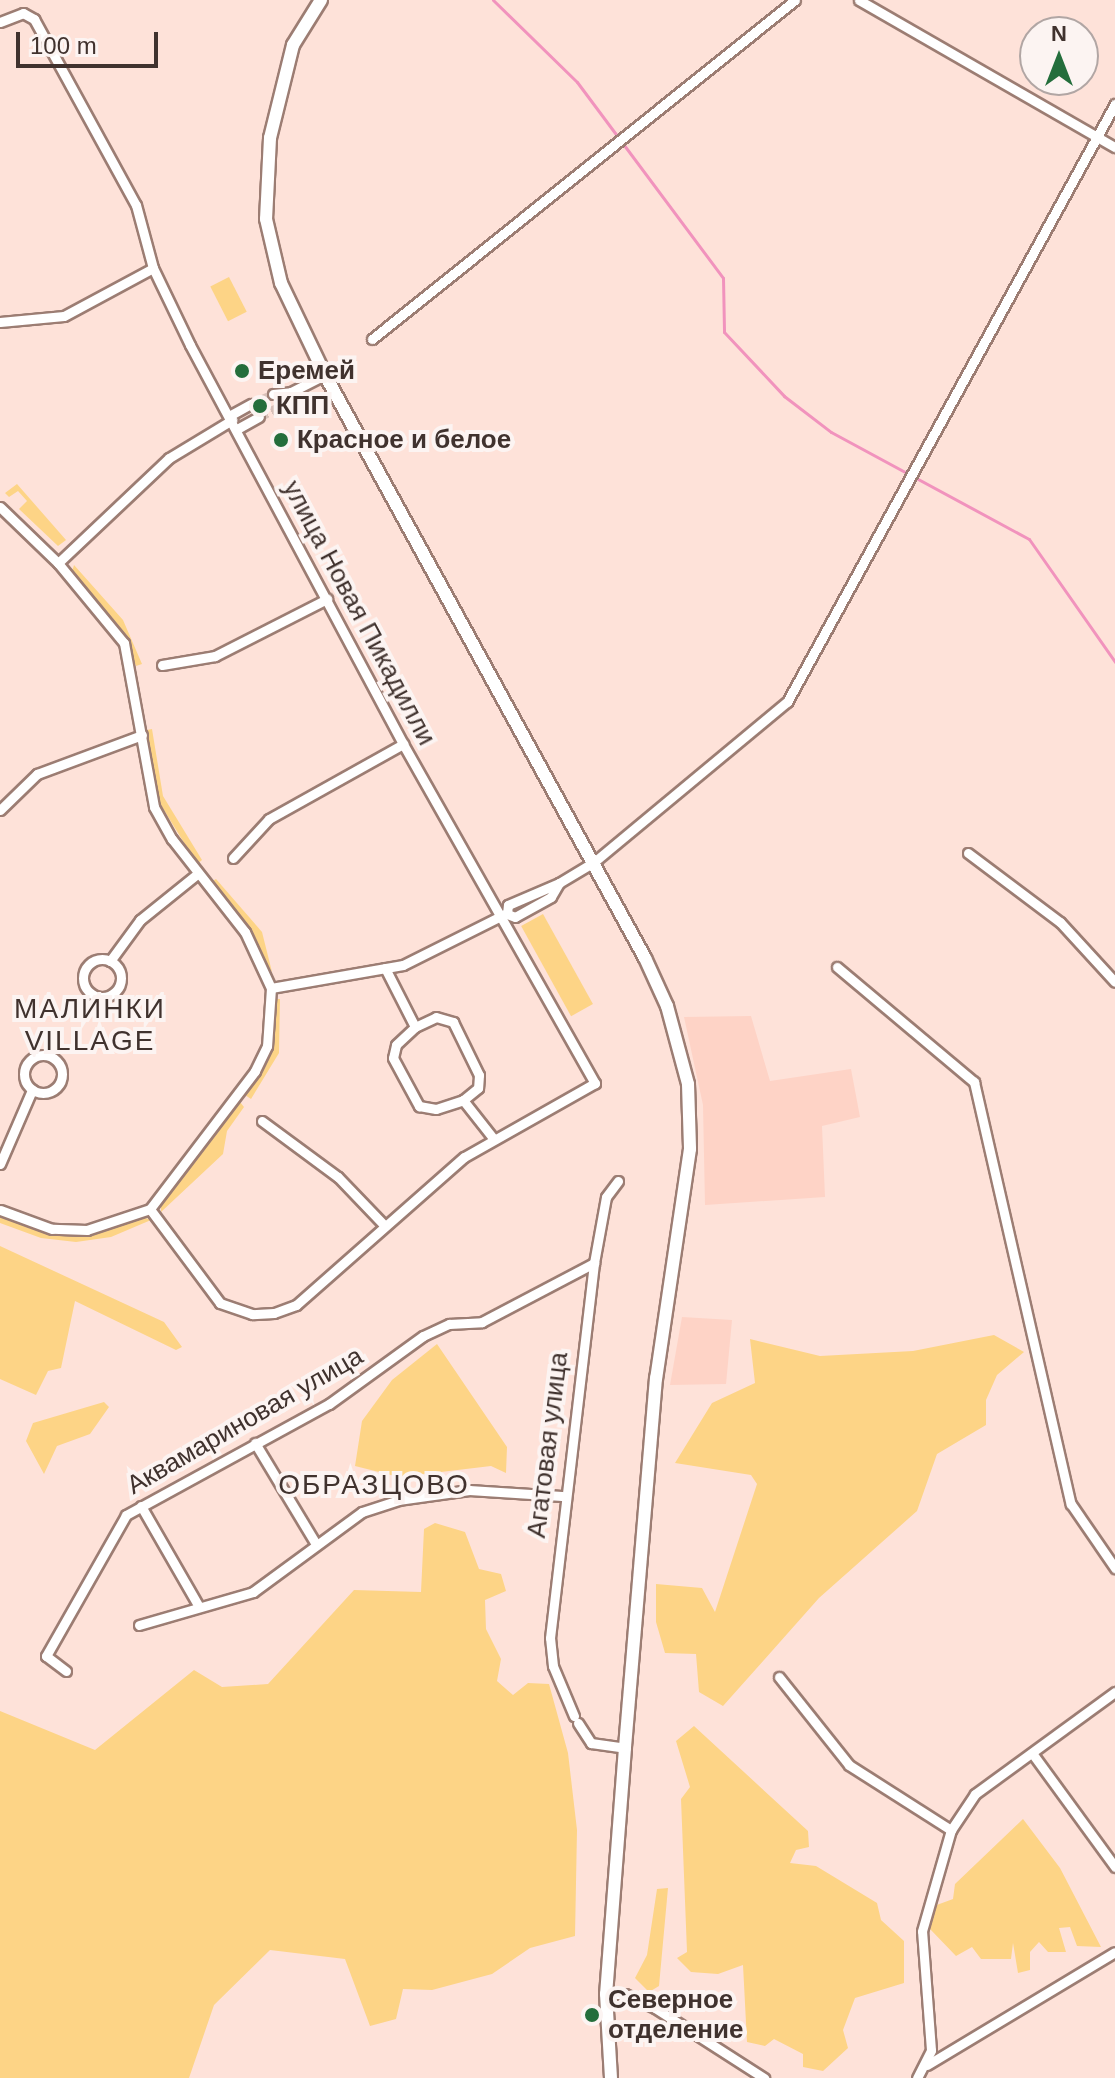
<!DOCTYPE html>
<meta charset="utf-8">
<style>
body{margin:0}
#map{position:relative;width:1115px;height:2078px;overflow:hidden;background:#fee2d9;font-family:Arial,sans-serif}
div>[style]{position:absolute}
.built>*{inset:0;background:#fed3c6}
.green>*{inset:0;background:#fdd486;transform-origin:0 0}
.stream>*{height:3px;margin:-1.5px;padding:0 1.5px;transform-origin:1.5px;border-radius:1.5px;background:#f193bd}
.street-tunnel>*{height:9px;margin-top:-4.5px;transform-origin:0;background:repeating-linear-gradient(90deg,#d8bfb7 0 9px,transparent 0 13.5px)}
.roads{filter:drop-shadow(2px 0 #9c7d73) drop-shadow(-2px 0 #9c7d73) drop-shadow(0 2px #9c7d73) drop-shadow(0 -2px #9c7d73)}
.street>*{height:9px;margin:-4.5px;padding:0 4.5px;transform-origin:4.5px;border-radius:4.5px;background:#fff}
.street>.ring{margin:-4.5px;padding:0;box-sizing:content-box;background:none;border:9px solid #fff;border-radius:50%}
.secondary>*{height:12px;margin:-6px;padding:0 6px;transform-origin:6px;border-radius:6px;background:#fff}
.dots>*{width:22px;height:22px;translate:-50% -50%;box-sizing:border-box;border:4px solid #fcf4f2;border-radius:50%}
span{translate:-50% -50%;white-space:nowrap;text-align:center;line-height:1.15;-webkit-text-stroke:8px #fcf4f2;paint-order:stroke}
.poi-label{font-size:26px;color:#40322e;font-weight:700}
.left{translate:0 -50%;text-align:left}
.street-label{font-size:26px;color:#40322e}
.neighbourhood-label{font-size:28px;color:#40322e;letter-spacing:2px}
.north{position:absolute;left:1019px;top:16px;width:80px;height:80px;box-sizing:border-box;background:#fcf4f2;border:2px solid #b1a6a4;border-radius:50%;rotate:0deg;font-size:22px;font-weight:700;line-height:32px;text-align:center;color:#40322e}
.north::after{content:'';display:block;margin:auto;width:28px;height:36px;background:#246e3c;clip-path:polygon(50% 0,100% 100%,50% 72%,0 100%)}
.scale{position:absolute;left:16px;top:32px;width:142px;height:36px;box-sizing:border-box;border:4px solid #40322e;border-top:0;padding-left:10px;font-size:24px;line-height:28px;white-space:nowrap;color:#40322e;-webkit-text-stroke:6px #fcf4f2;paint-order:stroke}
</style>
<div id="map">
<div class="built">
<div style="clip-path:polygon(751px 1016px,770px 1081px,851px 1069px,860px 1117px,822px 1126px,825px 1197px,705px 1205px,703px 1105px,684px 1017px)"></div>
<div style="clip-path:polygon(682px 1317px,732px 1320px,726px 1384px,670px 1385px)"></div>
</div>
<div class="green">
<div style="left:229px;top:277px;width:39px;height:21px;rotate:63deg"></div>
<div style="clip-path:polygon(17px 484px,66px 540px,58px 546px,19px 509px,27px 501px,18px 491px,9px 497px,5px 493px)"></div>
<div style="clip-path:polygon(74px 565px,123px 620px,142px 664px,136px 666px,119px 626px,72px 572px)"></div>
<div style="clip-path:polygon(152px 729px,163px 796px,202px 860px,197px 864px,159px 802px,147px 730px)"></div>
<div style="clip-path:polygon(216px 879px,262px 932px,272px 972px,211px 882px)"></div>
<div style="left:543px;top:914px;width:103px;height:25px;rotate:61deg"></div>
<div style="clip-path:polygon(274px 999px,280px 999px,279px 1053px,251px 1099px,245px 1095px,271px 1041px)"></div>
<div style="clip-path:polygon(240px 1102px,244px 1107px,227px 1131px,223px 1154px,161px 1212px,161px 1204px)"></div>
<div style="clip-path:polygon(0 1215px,69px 1235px,104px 1232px,143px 1217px,151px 1220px,111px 1237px,76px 1242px,41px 1238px,0 1223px)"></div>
<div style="clip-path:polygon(0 1246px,164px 1322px,182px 1347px,176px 1350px,75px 1301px,61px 1368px,48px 1371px,36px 1395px,0 1379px)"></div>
<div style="clip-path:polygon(994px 1335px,1024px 1352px,997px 1375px,986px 1400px,986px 1425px,937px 1454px,917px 1511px,819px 1598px,723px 1706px,699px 1692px,696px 1654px,665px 1653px,656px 1622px,656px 1584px,702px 1588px,715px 1612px,757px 1484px,751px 1475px,675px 1463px,712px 1403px,755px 1383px,750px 1339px,820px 1356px,913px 1351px)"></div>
<div style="clip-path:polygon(437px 1344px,507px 1447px,506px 1473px,491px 1466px,399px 1477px,355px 1466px,362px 1421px,392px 1380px)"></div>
<div style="clip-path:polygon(104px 1402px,109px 1407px,90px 1434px,57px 1446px,44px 1474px,26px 1441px,33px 1423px)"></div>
<div style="clip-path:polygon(435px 1523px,465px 1532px,479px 1569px,501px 1574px,506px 1591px,485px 1600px,486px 1629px,501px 1659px,497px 1681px,513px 1695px,528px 1683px,549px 1684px,568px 1753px,577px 1830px,575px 1936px,530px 1948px,492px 1974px,432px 1990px,403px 1989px,396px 2019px,370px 2026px,345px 1959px,270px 1950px,214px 2005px,189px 2078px,0 2078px,0 1711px,95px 1750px,194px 1670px,222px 1687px,268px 1684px,354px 1590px,421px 1592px,424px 1529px)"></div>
<div style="clip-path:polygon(694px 1726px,808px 1831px,809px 1847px,796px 1850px,790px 1863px,816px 1866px,877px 1903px,881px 1920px,904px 1941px,904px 1983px,855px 1998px,843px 2030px,848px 2048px,823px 2071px,803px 2067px,803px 2054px,774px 2039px,765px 2046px,747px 2042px,743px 1965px,718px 1974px,691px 1972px,677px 1958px,687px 1952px,681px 1799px,690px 1787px,676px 1741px)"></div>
<div style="clip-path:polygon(1023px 1819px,1060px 1868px,1101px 1947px,1077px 1946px,1070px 1927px,1059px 1928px,1066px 1952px,1048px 1952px,1039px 1942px,1030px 1952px,1030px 1970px,1018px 1973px,1013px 1943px,1011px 1959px,981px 1959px,972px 1947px,956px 1956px,930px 1929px,934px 1906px,953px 1899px,955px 1884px)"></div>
<div style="clip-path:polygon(668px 1888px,659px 1986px,649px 1992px,635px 1978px,647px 1955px,657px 1889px)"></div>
</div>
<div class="stream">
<div style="left:493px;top:0;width:117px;rotate:44.3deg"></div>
<div style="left:577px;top:82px;width:244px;rotate:53.3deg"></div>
<div style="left:723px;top:278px;width:54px;rotate:88.9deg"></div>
<div style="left:724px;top:332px;width:88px;rotate:46.8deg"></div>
<div style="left:784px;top:396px;width:59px;rotate:37.5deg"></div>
<div style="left:831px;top:432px;width:225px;rotate:28.4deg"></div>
<div style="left:1029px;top:539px;width:150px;rotate:55deg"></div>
</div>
<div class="street-tunnel">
<div style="left:251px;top:404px;width:24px;rotate:-24deg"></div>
<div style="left:259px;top:417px;width:25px;rotate:-27deg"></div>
</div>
<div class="roads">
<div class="street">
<div style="left:859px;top:0;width:295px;rotate:29.9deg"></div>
<div style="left:0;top:22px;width:25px;rotate:-21deg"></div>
<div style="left:23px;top:13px;width:13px;rotate:29deg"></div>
<div style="left:34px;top:19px;width:212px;rotate:61.3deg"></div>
<div style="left:136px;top:205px;width:65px;rotate:74.9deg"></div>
<div style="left:153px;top:268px;width:85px;rotate:64.3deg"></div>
<div style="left:190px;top:345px;width:452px;rotate:61.9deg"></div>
<div style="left:403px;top:744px;width:390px;rotate:60.5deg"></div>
<div style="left:595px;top:1083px;width:150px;rotate:150.5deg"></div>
<div style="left:464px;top:1157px;width:224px;rotate:138.6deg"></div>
<div style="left:296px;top:1305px;width:23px;rotate:160deg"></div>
<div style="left:274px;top:1313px;width:22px;rotate:177deg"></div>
<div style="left:252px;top:1314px;width:34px;rotate:-161deg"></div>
<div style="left:220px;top:1303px;width:117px;rotate:-126.7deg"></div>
<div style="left:0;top:322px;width:64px;rotate:-5.4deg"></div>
<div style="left:64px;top:316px;width:101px;rotate:-28.3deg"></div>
<div style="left:372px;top:339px;width:542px;rotate:-38.71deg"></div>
<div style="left:291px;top:392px;width:38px;rotate:-27deg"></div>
<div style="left:273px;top:394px;width:18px;rotate:-6deg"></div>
<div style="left:291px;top:392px;width:17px;rotate:126deg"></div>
<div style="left:229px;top:416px;width:25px;rotate:-29deg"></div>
<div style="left:237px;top:429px;width:25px;rotate:-29deg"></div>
<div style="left:0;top:507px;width:81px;rotate:44deg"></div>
<div style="left:58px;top:563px;width:104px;rotate:50.5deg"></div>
<div style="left:124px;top:643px;width:167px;rotate:79.6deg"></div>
<div style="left:154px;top:807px;width:37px;rotate:61deg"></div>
<div style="left:172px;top:839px;width:118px;rotate:51.9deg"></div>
<div style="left:245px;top:932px;width:62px;rotate:65.1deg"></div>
<div style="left:271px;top:988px;width:58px;rotate:93.9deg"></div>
<div style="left:267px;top:1046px;width:28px;rotate:116deg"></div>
<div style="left:255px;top:1071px;width:173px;rotate:127.3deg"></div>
<div style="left:150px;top:1209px;width:66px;rotate:161.6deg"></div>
<div style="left:87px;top:1230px;width:35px;rotate:-178deg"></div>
<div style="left:52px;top:1229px;width:55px;rotate:-159.9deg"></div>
<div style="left:58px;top:563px;width:153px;rotate:-43.4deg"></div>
<div style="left:169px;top:458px;width:74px;rotate:-31.1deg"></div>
<div style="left:162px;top:665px;width:54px;rotate:-9.6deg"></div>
<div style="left:215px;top:656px;width:126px;rotate:-27deg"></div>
<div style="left:0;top:810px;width:52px;rotate:-44.2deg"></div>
<div style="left:37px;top:774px;width:112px;rotate:-20.4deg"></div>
<div style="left:968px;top:853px;width:115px;rotate:36.9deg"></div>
<div style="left:1060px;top:922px;width:81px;rotate:47.5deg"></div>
<div style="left:233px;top:858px;width:53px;rotate:-47.3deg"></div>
<div style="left:269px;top:819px;width:154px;rotate:-29.2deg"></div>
<div style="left:559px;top:883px;width:41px;rotate:-31deg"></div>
<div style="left:594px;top:862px;width:251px;rotate:-39.7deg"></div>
<div style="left:787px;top:702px;width:682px;rotate:-61.26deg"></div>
<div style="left:559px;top:883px;width:16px;rotate:120deg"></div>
<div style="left:551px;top:897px;width:41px;rotate:150.9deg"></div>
<div style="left:515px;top:917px;width:9px;rotate:-159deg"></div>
<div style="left:507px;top:914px;width:9px;rotate:-84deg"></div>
<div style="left:508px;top:905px;width:56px;rotate:-23.3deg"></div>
<div class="ring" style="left:83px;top:959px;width:29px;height:29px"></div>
<div style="left:110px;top:961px;width:51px;rotate:-53.8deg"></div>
<div style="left:140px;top:920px;width:73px;rotate:-38.9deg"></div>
<div style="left:837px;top:967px;width:179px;rotate:40deg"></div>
<div style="left:974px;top:1082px;width:433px;rotate:77.1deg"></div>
<div style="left:1071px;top:1504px;width:78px;rotate:55.5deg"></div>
<div style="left:385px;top:968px;width:66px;rotate:63deg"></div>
<div style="left:415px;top:1027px;width:23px;rotate:-25deg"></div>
<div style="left:436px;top:1017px;width:18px;rotate:16deg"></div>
<div style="left:453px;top:1022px;width:59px;rotate:63.9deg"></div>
<div style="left:479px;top:1075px;width:13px;rotate:94deg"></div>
<div style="left:478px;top:1088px;width:19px;rotate:141deg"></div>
<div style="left:463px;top:1100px;width:48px;rotate:51.7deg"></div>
<div style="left:271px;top:988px;width:134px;rotate:-9.9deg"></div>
<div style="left:403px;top:965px;width:114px;rotate:-26.6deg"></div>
<div style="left:415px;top:1027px;width:26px;rotate:137deg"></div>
<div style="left:396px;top:1045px;width:13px;rotate:103deg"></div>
<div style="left:393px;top:1058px;width:55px;rotate:61.6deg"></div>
<div style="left:419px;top:1106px;width:17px;rotate:10deg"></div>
<div style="left:436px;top:1109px;width:28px;rotate:-18deg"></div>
<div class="ring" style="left:24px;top:1055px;width:29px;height:29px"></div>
<div style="left:262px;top:1121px;width:94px;rotate:36.4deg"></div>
<div style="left:338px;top:1177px;width:66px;rotate:46.2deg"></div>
<div style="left:0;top:1164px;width:81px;rotate:-66.6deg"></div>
<div style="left:255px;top:1443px;width:118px;rotate:58.9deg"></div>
<div style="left:141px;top:1506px;width:114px;rotate:60.1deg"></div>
<div style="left:139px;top:1625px;width:119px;rotate:-16.1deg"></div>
<div style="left:253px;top:1592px;width:135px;rotate:-36.3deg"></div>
<div style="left:362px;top:1512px;width:38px;rotate:-18deg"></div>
<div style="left:398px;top:1500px;width:72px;rotate:-8deg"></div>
<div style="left:469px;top:1490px;width:93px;rotate:3.7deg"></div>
<div style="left:66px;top:1671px;width:25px;rotate:-143deg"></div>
<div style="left:46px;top:1656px;width:162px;rotate:-60.4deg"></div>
<div style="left:126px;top:1515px;width:231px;rotate:-28.7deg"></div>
<div style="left:329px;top:1404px;width:116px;rotate:-35.9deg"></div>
<div style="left:423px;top:1336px;width:29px;rotate:-25deg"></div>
<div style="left:449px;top:1324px;width:33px;rotate:-3deg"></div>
<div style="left:482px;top:1322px;width:127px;rotate:-27.8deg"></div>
<div style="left:779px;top:1677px;width:112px;rotate:51.5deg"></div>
<div style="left:849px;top:1765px;width:121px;rotate:32.5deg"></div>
<div style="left:574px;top:1716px;width:54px;rotate:-112.8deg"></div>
<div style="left:553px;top:1666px;width:28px;rotate:-96deg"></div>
<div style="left:550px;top:1638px;width:378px;rotate:-83.3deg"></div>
<div style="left:594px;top:1263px;width:67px;rotate:-79.7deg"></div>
<div style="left:606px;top:1197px;width:20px;rotate:-53deg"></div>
<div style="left:578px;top:1723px;width:24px;rotate:57deg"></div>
<div style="left:591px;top:1743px;width:34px;rotate:8deg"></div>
<div style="left:1032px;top:1753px;width:141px;rotate:53.9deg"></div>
<div style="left:606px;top:1994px;width:19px"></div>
<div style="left:625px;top:1994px;width:33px;rotate:25deg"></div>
<div style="left:655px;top:2008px;width:130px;rotate:32.7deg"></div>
<div style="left:927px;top:2065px;width:219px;rotate:-31deg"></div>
<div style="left:917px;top:2078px;width:31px;rotate:-63deg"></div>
<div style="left:931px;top:2050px;width:119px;rotate:-94.3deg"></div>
<div style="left:922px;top:1931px;width:105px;rotate:-74deg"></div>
<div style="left:951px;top:1830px;width:43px;rotate:-56.3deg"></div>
<div style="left:975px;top:1794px;width:173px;rotate:-36.1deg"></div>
</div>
<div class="secondary">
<div style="left:321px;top:0;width:53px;rotate:121.9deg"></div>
<div style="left:293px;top:45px;width:96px;rotate:103.9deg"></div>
<div style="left:270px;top:138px;width:81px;rotate:92.8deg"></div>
<div style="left:266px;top:219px;width:66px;rotate:76.8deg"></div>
<div style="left:281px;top:283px;width:102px;rotate:64.4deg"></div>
<div style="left:325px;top:375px;width:665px;rotate:61.24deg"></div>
<div style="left:645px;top:958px;width:53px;rotate:65.4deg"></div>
<div style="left:667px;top:1006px;width:81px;rotate:74.9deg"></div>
<div style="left:688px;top:1084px;width:65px;rotate:88.2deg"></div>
<div style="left:690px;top:1149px;width:232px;rotate:98.4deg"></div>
<div style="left:656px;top:1378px;width:371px;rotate:94.8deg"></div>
<div style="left:625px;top:1748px;width:247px;rotate:94.4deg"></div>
<div style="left:606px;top:1994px;width:84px;rotate:86.6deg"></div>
</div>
</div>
<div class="dots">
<div style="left:242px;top:371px;background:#246e3c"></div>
<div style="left:260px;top:406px;background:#246e3c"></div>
<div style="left:281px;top:440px;background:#246e3c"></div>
<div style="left:592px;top:2015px;background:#246e3c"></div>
</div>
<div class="poi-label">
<span class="left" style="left:258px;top:371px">Еремей</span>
<span class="left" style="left:276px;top:406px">КПП</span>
<span class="left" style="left:297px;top:440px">Красное и белое</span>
<span class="left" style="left:608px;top:2015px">Северное<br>отделение</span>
</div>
<div class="street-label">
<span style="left:359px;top:613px;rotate:62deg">улица Новая Пикадилли</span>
<span style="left:245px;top:1421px;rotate:-30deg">Аквамариновая улица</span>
<span style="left:548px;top:1445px;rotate:-83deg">Агатовая улица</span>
</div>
<div class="neighbourhood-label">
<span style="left:90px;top:1025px">МАЛИНКИ<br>VILLAGE</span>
<span style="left:374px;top:1485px">ОБРАЗЦОВО</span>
</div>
<div class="north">N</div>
<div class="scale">100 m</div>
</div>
